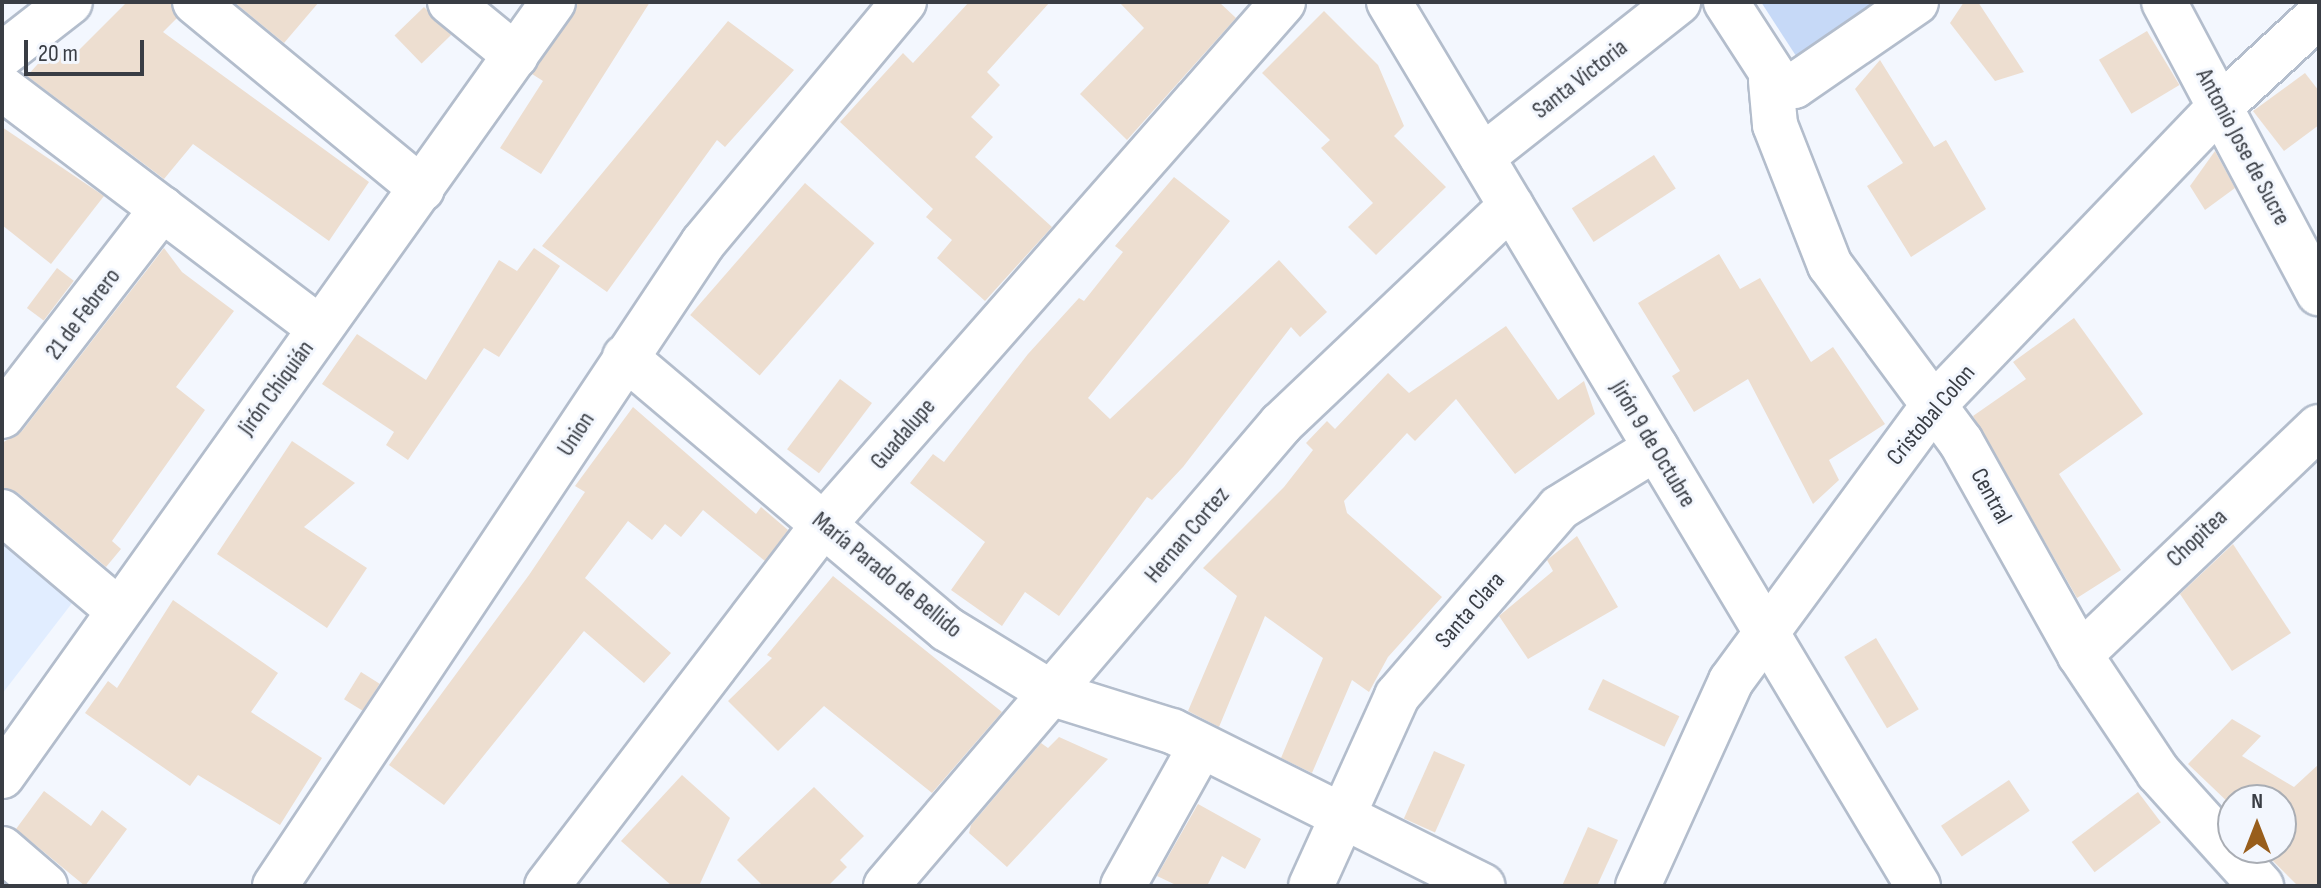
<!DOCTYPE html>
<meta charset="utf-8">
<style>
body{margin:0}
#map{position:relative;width:2321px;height:888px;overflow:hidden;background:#f3f7fe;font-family:"Sofia Sans Condensed",sans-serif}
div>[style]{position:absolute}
.built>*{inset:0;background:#e1edff}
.green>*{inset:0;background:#c6d9f7}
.building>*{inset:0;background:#edded0;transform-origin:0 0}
.roads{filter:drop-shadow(2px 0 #b3bdcc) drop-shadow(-2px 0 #b3bdcc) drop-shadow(0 2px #b3bdcc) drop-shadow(0 -2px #b3bdcc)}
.minor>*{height:44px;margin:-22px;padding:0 22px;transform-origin:22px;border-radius:22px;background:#fff}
.major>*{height:44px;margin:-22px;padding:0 22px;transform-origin:22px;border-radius:22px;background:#fff}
span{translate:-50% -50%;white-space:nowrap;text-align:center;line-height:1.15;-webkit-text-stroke:6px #f3f7fe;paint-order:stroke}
.street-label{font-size:24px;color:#393d44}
.frame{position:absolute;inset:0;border:4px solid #393d44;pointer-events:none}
.north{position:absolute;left:2217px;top:784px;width:80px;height:80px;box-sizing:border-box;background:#f3f7fe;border:2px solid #a9adb4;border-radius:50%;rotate:0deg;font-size:22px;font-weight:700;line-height:32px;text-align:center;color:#393d44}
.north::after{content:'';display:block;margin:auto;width:28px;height:36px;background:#985e1c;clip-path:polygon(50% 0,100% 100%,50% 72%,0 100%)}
.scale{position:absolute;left:24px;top:40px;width:120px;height:36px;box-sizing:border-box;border:4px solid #393d44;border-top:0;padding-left:10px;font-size:24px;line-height:28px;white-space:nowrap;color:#393d44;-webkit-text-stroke:6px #f3f7fe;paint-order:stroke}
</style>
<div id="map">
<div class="built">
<div style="clip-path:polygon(2px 530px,79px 594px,2px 694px)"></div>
</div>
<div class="green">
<div style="clip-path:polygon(1761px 2px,1905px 2px,1800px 62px)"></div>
</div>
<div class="building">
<div style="clip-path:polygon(127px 2px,171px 2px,177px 18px,163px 32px,369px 182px,329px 241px,193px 144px,164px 179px,27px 76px,54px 46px,70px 59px)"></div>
<div style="clip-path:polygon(234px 2px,319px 2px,284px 43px)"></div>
<div style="clip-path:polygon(578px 2px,650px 2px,541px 174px,500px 148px,543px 81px,532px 74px)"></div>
<div style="clip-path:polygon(969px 2px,1050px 2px,987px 72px,1000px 85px,971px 117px,993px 137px,975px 157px,1052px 227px,985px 301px,937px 258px,952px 240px,926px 217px,933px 209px,840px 122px,903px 53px,913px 63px)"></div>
<div style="clip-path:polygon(1119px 2px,1219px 2px,1236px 18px,1127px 140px,1080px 94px,1144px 28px)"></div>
<div style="clip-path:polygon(1964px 2px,1978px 2px,2024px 72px,1995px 81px,1950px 23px)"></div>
<div style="left:424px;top:7px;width:39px;height:41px;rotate:46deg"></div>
<div style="clip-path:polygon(1324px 11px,1378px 65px,1404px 126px,1394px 136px,1446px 187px,1376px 255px,1348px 227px,1373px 203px,1321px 148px,1330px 140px,1262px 73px)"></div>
<div style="clip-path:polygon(728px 21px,794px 70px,725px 147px,717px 140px,607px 292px,542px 246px)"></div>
<div style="left:2147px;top:31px;width:63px;height:56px;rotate:59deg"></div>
<div style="clip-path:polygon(1880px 60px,1934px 147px,1946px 140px,1986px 209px,1911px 257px,1867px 186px,1903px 163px,1855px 89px)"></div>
<div style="clip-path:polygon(2305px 73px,2319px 91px,2319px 125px,2284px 151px,2253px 111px)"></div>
<div style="clip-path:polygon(2px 127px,104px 196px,51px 264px,2px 225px)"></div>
<div style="clip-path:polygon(2215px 151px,2235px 188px,2205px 210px,2190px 186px)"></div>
<div style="left:1654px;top:155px;width:40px;height:98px;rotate:57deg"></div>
<div style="clip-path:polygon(1174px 177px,1230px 221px,1088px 398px,1110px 419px,1279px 260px,1327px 312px,1300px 337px,1291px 327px,1183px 467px,1152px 500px,1147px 497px,1059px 616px,1025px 592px,1002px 626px,951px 590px,985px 542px,910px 483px,933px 454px,944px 462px,1028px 354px,1079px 298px,1084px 301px,1123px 252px,1115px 246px)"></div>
<div style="left:805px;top:183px;width:92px;height:175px;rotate:41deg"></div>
<div style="clip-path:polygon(164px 248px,182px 272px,234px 311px,176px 387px,205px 410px,112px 541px,121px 549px,106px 567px,18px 493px,2px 488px,2px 443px,22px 431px)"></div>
<div style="clip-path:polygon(534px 248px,560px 266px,499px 357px,484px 348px,408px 460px,386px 445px,394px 432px,322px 384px,357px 334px,426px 380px,499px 260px,517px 271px)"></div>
<div style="clip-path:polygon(1719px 254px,1740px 289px,1760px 278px,1811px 362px,1833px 347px,1885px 424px,1829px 460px,1839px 480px,1813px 504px,1748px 379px,1694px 412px,1672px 376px,1680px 371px,1638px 303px)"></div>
<div style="left:57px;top:268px;width:21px;height:50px;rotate:37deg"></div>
<div style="clip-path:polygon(2074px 318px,2143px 414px,2059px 474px,2121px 570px,2077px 598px,1973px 416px,2026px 379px,2013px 362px)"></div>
<div style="clip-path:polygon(1506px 326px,1558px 400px,1584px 381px,1595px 414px,1515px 474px,1456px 399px,1415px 441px,1407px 433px,1344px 501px,1347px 513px,1442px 597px,1388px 657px,1369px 692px,1352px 680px,1312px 773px,1281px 758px,1323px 658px,1265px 616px,1219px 727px,1188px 711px,1237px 596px,1203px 568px,1284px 487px,1313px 450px,1306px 443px,1327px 421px,1335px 429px,1388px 373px,1409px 393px)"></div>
<div style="left:840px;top:379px;width:40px;height:88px;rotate:37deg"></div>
<div style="clip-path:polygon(633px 407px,756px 514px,761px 507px,788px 530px,765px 561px,703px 510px,681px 537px,665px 524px,652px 540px,628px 521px,585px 578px,671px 653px,644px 683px,584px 631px,444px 805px,389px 765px,529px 575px,585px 492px,575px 486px)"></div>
<div style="clip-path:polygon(292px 441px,355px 483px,304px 527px,367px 568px,327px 628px,217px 554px)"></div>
<div style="clip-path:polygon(1577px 536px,1618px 607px,1528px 659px,1499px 616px,1553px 571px,1547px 560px)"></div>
<div style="clip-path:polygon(2233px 544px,2291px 633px,2232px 671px,2180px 594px)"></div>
<div style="clip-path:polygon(833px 576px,1002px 712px,932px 793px,824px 706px,778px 751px,728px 701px,772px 658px,767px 655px)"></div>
<div style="clip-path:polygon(173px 600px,278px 673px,251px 712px,322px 758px,280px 825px,198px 775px,190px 786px,85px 713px,108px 681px,117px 688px)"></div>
<div style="left:1876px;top:638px;width:83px;height:37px;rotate:59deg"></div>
<div style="left:361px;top:672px;width:22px;height:32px;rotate:32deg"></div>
<div style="left:1603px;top:679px;width:85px;height:34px;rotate:26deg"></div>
<div style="clip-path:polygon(2232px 719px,2261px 736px,2242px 756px,2294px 787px,2319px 764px,2319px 886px,2298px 886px,2260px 848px,2281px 848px,2281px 800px,2233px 800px,2233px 807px,2188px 764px)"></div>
<div style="clip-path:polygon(1059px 737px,1108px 759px,1007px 867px,969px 833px,971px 825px,1041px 743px,1048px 748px)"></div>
<div style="left:1434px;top:751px;width:34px;height:74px;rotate:24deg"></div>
<div style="clip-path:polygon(682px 775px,730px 818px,699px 886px,672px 886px,621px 841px)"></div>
<div style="left:2009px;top:780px;width:37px;height:82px;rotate:56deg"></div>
<div style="clip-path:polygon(814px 787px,864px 836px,840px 860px,847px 867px,828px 886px,763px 886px,737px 860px)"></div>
<div style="clip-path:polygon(44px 791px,91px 826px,102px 810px,127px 829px,85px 886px,16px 829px)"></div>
<div style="left:2138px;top:792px;width:38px;height:83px;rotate:53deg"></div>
<div style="clip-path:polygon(1198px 804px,1261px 839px,1245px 869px,1222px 856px,1207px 886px,1178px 886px,1157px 876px)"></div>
<div style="clip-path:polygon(1588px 827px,1618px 840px,1597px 886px,1562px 886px)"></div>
</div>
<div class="roads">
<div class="minor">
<div style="left:195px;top:2px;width:294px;rotate:39.5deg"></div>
<div style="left:450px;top:2px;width:85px;rotate:39.3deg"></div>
<div style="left:1389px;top:2px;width:1030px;rotate:59.1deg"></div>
<div style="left:1726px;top:2px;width:101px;rotate:57.1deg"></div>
<div style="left:1781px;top:87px;width:13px;rotate:-4deg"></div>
<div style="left:1794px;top:86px;width:148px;rotate:-34.5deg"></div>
<div style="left:2164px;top:2px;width:330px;rotate:62deg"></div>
<div style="left:2px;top:55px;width:86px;rotate:-37.9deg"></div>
<div style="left:1771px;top:81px;width:44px;rotate:84.8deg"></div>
<div style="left:1775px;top:125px;width:150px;rotate:68.6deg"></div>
<div style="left:1830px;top:265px;width:220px;rotate:53.5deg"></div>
<div style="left:1961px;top:442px;width:244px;rotate:60.8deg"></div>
<div style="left:2080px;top:655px;width:141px;rotate:56.3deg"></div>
<div style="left:2158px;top:772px;width:154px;rotate:47.9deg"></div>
<div style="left:2px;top:88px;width:398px;rotate:37.1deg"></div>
<div style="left:1482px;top:157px;width:250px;rotate:-38.3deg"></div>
<div style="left:625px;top:357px;width:422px;rotate:40.2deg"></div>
<div style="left:947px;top:629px;width:124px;rotate:31.5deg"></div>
<div style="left:1053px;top:694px;width:125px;rotate:17.3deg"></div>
<div style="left:1172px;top:731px;width:347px;rotate:26.5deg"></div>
<div style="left:2px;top:416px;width:262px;rotate:-52.3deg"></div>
<div style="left:2px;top:512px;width:152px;rotate:40.2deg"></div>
<div style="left:2080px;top:655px;width:330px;rotate:-43.7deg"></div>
<div style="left:2px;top:776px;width:950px;rotate:-54.55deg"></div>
<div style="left:275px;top:886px;width:772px;rotate:-56.35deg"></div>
<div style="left:703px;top:243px;width:314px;rotate:-50.2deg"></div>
<div style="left:547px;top:886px;width:456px;rotate:-52.6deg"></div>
<div style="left:824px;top:524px;width:695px;rotate:-48.67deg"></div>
<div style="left:886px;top:886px;width:608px;rotate:-49.47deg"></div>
<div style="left:1281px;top:424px;width:317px;rotate:-43.5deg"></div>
<div style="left:1123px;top:886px;width:160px;rotate:-60.9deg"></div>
<div style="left:1311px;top:886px;width:209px;rotate:-65.6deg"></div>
<div style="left:1397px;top:696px;width:248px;rotate:-49.2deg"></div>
<div style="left:1559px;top:508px;width:114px;rotate:-31.7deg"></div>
<div style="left:1638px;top:886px;width:225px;rotate:-65.6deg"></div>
<div style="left:1731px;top:681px;width:340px;rotate:-53.7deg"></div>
<div style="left:1932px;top:407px;width:422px;rotate:-46.2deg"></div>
<div style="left:2224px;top:103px;width:129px;rotate:-42.8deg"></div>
</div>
<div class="major">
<div style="left:2px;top:849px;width:57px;rotate:40.7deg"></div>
</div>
</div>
<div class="street-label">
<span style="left:1580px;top:79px;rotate:-38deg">Santa Victoria</span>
<span style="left:2243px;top:147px;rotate:62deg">Antonio Jose de Sucre</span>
<span style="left:83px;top:314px;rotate:-53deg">21 de Febrero</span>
<span style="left:276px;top:388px;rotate:-54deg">Jirón Chiquián</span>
<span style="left:1931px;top:415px;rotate:-50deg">Cristobal Colon</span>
<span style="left:576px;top:434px;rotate:-57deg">Union</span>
<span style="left:903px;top:434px;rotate:-49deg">Guadalupe</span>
<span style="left:1653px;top:444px;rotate:59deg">Jirón 9 de Octubre</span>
<span style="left:1991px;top:496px;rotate:61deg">Central</span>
<span style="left:1187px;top:535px;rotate:-50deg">Hernan Cortez</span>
<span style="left:2197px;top:538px;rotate:-43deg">Chopitea</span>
<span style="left:887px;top:575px;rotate:39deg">María Parado de Bellido</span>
<span style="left:1470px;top:610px;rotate:-49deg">Santa Clara</span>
</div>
<div class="frame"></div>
<div class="north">N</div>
<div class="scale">20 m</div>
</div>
